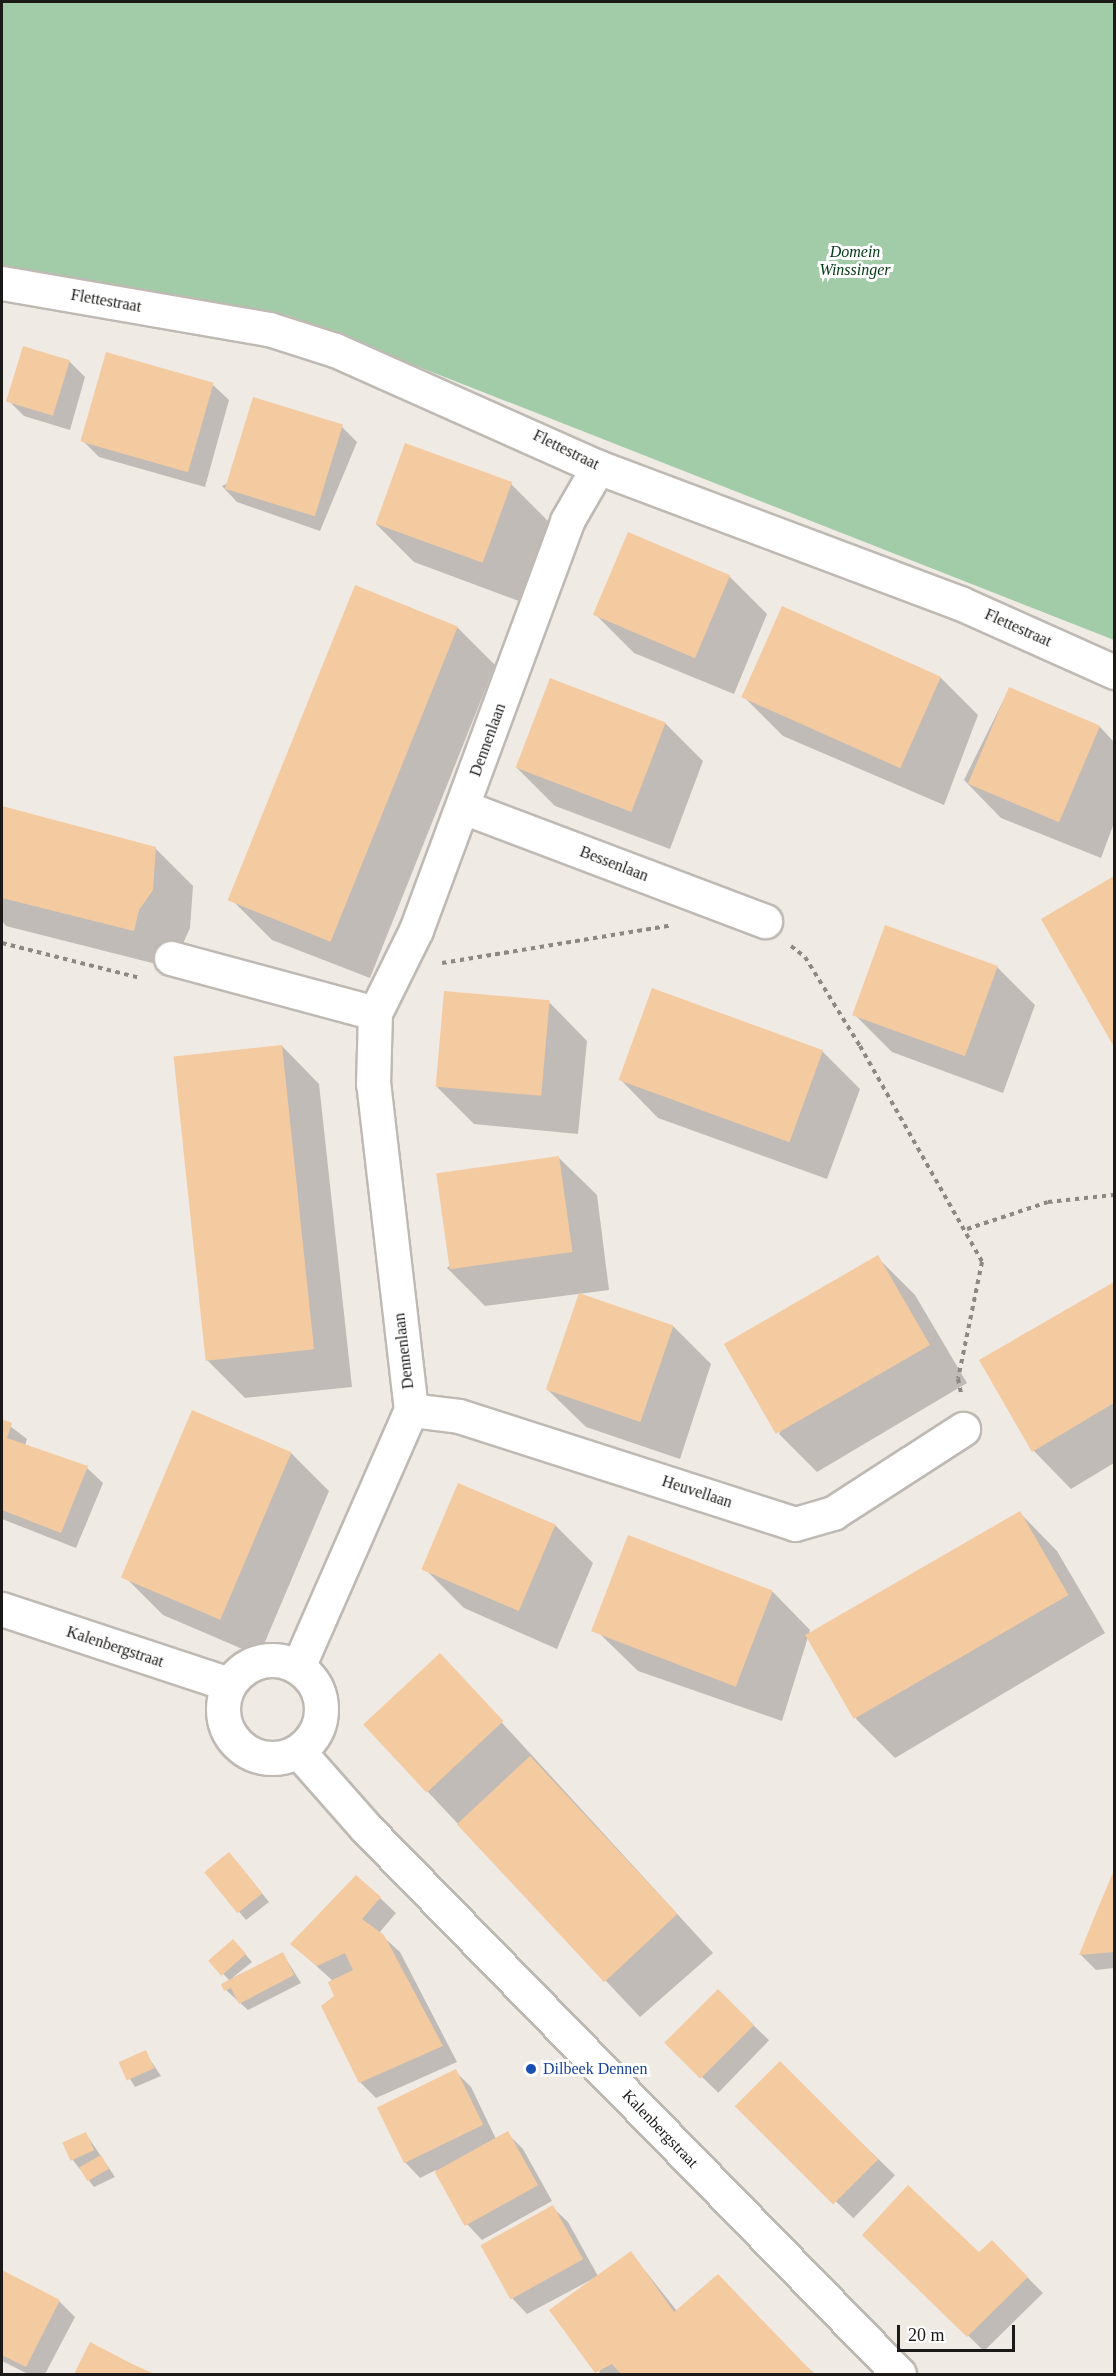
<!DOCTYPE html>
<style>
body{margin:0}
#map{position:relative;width:1116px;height:2376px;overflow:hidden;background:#f0eae4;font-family:"Times New Roman",serif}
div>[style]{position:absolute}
.green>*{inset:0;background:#a2cca8}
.shadow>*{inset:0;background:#0003;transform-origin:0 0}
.building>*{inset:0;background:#f4cba0;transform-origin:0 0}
.path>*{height:4px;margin-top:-2px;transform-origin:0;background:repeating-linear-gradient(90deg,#8c8884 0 4.5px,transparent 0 9px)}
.roads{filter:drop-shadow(2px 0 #bfb9b3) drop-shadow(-2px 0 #bfb9b3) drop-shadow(0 2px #bfb9b3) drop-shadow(0 -2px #bfb9b3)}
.minor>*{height:33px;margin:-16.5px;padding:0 16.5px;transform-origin:16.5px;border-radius:16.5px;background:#fff}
.minor>.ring{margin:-16.5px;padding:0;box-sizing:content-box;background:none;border:33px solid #fff;border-radius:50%}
.dots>*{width:16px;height:16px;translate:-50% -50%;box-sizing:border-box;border:3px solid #fff;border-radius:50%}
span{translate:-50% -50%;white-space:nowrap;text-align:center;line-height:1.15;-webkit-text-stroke:6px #fff;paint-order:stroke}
.park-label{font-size:16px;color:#033915;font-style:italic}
.street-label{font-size:16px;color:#1c1a18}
.transit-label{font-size:16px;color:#164399}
.left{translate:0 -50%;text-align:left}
.frame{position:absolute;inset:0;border:3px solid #1c1a18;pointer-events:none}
.scale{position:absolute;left:897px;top:2325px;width:118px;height:27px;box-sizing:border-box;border:3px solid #1c1a18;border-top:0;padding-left:8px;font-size:18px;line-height:21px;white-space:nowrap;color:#1c1a18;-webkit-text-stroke:4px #fff;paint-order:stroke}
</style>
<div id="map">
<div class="green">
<div style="clip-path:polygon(2px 2px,1114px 2px,1114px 640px,287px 315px,2px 269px)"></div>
</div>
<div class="shadow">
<div style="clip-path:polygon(69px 361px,85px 377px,70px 430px,24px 416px,8px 400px)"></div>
<div style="clip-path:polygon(213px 385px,229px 400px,205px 487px,99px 457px,83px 441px)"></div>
<div style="clip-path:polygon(342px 427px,357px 442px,320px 531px,237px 502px,222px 486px)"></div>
<div style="clip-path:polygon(511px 484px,549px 522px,519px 601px,414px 562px,376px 524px)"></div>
<div style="clip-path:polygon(729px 576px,767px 614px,734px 694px,634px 653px,596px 615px)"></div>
<div style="clip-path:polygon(457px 627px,495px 665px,370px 978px,272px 940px,234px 902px)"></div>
<div style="clip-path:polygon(940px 677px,978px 715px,944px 805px,783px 736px,745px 698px)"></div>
<div style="clip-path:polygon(1009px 689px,1100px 727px,1114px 742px,1114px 823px,1101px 858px,1001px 818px,964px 780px)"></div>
<div style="clip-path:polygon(665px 723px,703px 761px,670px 849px,555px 806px,517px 768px)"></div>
<div style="clip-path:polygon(2px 807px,155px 848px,193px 886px,190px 928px,172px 968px,6px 926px,2px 921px)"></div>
<div style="clip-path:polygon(1114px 878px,1114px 1045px,1043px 919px)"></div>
<div style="clip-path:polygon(997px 967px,1035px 1005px,1003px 1093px,892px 1052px,855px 1015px)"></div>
<div style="clip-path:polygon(550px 1003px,587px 1041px,578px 1134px,474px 1124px,436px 1086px)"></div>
<div style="clip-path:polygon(282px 1046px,319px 1084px,352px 1387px,245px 1398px,207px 1360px)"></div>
<div style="clip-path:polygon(822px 1051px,860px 1089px,827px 1179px,658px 1118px,621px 1080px)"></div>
<div style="clip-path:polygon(559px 1158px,597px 1195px,609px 1290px,485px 1306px,447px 1268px)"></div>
<div style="clip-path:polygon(877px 1257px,915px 1295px,967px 1383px,817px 1472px,779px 1434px)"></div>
<div style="clip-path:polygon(1114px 1283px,1114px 1463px,1071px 1489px,1034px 1451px,981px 1361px)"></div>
<div style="clip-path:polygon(580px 1295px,674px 1327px,711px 1364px,680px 1459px,586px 1427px,548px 1390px)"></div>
<div style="clip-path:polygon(2px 1420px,27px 1439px,25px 1446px,87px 1468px,103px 1483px,76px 1548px,2px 1519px)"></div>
<div style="clip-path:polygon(291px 1453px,329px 1491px,259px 1656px,163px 1615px,125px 1577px)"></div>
<div style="clip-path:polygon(1020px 1513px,1057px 1551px,1105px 1633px,895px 1758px,857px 1720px,808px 1637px,782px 1721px,638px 1671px,600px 1634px,629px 1537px,773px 1592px,810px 1630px,808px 1637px)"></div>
<div style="clip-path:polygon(555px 1525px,593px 1563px,557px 1649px,464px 1608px,426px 1570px)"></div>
<div style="clip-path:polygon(440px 1655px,713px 1953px,640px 2017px,428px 1792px)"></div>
<div style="clip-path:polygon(236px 1861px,269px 1902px,246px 1920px,206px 1872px)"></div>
<div style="clip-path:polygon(1114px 1874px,1114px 1968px,1096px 1970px,1080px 1954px)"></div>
<div style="clip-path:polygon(380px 1898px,396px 1913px,379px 1933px,400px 1952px,457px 2062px,376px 2098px,360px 2082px,333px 1981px,292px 1944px)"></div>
<div style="clip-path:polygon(241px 1949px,252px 1962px,232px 1978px,283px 1954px,301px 1983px,248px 2010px,226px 1990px,223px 1985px,230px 1981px,210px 1960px)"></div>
<div style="left:718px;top:1991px;width:71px;height:73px;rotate:44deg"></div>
<div style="clip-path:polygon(145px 2052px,161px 2076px,135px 2087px,120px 2063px)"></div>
<div style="left:780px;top:2064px;width:160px;height:60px;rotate:44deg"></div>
<div style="clip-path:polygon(455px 2071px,471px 2087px,496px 2139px,507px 2133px,523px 2149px,552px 2201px,482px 2240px,467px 2224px,436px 2170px,420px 2178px,405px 2162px)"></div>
<div style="clip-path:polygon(86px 2134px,115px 2177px,94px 2187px,72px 2159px)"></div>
<div style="clip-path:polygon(552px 2207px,568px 2222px,598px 2276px,527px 2314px,512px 2298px,482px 2246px)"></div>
<div style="clip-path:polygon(992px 2242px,1043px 2293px,984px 2351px,880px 2250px,979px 2254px)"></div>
<div style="clip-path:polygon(631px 2253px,677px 2311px,767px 2332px,815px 2374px,599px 2374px)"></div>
<div style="clip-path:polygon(2px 2272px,59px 2301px,75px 2317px,45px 2374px,28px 2374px,2px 2361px)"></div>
<div style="clip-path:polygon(91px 2344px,152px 2374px,75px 2374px)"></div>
</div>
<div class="building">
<div style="left:23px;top:346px;width:49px;height:58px;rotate:17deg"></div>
<div style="left:106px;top:352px;width:112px;height:93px;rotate:16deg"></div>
<div style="left:253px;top:397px;width:94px;height:96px;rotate:17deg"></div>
<div style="left:405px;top:443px;width:114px;height:86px;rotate:20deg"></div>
<div style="left:628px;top:532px;width:111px;height:90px;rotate:23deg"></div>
<div style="left:355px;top:585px;width:111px;height:340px;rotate:22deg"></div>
<div style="left:782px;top:606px;width:174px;height:100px;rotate:24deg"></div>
<div style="left:550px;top:678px;width:124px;height:96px;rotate:21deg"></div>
<div style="left:1009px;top:687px;width:99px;height:105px;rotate:23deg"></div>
<div style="clip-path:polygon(2px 806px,156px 847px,153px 890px,139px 910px,134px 931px,2px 898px)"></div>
<div style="clip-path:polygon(1114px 876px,1114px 1047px,1041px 919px)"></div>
<div style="left:885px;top:925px;width:120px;height:96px;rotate:20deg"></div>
<div style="left:652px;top:988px;width:182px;height:98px;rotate:20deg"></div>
<div style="left:444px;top:991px;width:106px;height:96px;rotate:5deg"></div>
<div style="left:282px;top:1045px;width:306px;height:109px;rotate:84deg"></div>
<div style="left:559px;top:1156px;width:97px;height:124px;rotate:82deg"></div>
<div style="left:878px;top:1255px;width:104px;height:178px;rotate:60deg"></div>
<div style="clip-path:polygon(1114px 1282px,1114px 1403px,1032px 1452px,979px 1360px)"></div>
<div style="left:579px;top:1293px;width:100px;height:102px;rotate:19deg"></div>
<div style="left:192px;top:1410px;width:108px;height:182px;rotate:23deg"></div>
<div style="clip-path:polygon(2px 1419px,12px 1423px,7px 1438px,88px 1466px,61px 1533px,2px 1510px)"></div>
<div style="left:458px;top:1483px;width:106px;height:94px;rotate:23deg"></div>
<div style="left:1020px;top:1511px;width:97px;height:248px;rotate:60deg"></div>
<div style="left:628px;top:1535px;width:155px;height:103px;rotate:21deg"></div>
<div style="left:440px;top:1653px;width:93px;height:105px;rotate:47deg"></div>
<div style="left:530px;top:1756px;width:216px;height:100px;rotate:47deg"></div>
<div style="left:229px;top:1852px;width:53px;height:32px;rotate:51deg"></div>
<div style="clip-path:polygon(1114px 1870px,1114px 1952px,1079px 1955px,1096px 1913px)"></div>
<div style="clip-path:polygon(356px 1875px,381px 1897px,362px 1919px,384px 1935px,443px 2046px,359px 2083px,321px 2006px,334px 1996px,328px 1982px,353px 1970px,345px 1953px,317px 1966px,290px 1944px)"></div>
<div style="left:233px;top:1939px;width:20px;height:33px;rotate:49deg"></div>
<div style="clip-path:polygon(283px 1952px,294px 1975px,239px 2004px,231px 1988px,224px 1991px,221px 1984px)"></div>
<div style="left:718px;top:1989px;width:51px;height:76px;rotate:45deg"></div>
<div style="left:146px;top:2050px;width:20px;height:30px;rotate:66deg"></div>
<div style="left:780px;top:2061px;width:139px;height:64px;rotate:45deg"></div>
<div style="left:456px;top:2069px;width:62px;height:88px;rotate:64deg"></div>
<div style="left:508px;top:2131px;width:62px;height:84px;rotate:61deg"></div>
<div style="left:86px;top:2132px;width:20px;height:26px;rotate:66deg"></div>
<div style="left:101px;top:2155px;width:16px;height:25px;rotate:60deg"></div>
<div style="clip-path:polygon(908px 2185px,979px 2252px,992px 2240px,1028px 2277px,967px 2337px,862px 2235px)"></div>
<div style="left:553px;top:2205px;width:62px;height:83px;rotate:61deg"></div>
<div style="clip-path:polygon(631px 2251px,674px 2312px,718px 2274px,814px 2374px,621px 2374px,612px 2364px,595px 2373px,549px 2310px)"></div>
<div style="clip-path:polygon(2px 2270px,60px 2300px,26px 2367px,2px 2355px)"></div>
<div style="clip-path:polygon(90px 2342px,134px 2365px,155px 2374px,74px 2374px)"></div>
</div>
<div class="path">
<div style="left:2px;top:943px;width:142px;rotate:14.2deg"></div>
<div style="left:791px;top:946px;width:18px;rotate:38deg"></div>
<div style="left:805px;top:957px;width:105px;rotate:58.3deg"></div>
<div style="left:860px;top:1046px;width:248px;rotate:60.5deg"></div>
<div style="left:982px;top:1262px;width:119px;rotate:101.6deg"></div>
<div style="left:958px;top:1379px;width:14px;rotate:78deg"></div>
<div style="left:442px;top:963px;width:230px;rotate:-9.3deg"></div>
<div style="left:967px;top:1229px;width:85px;rotate:-18.4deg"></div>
<div style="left:1048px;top:1202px;width:66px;rotate:-6.1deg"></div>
</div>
<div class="roads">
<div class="minor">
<div style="left:2px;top:283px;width:271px;rotate:9.8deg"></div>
<div style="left:269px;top:329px;width:69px;rotate:17.7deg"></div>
<div style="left:335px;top:350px;width:288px;rotate:24deg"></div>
<div style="left:598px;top:467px;width:387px;rotate:20.6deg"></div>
<div style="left:960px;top:603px;width:169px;rotate:24.1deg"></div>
<div style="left:463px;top:807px;width:323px;rotate:20.7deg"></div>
<div style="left:171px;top:958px;width:211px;rotate:15.1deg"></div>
<div style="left:411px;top:1410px;width:48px;rotate:7.1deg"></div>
<div style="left:459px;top:1416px;width:353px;rotate:17.8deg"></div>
<div style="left:795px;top:1524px;width:40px;rotate:-16deg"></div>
<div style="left:833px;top:1513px;width:155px;rotate:-32.9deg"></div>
<div style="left:2px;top:1609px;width:239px;rotate:18.3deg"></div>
<div class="ring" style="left:223px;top:1660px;width:65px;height:65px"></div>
<div style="left:298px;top:1667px;width:281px;rotate:-66.3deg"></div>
<div style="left:411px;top:1410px;width:328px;rotate:-96.6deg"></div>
<div style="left:373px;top:1084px;width:71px;rotate:-88.4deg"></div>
<div style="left:375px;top:1013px;width:93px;rotate:-63.7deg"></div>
<div style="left:416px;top:930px;width:436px;rotate:-69.7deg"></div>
<div style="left:567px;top:521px;width:62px;rotate:-60.1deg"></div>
<div style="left:299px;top:1752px;width:101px;rotate:48.6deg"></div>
<div style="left:366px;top:1828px;width:763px;rotate:45.69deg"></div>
</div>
</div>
<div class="dots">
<div style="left:531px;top:2069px;background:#1a4fb4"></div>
</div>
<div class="park-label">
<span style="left:855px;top:261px">Domein<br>Winssinger</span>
</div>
<div class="street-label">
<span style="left:106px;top:301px;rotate:10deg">Flettestraat</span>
<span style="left:566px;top:450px;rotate:26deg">Flettestraat</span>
<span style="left:1018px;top:628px;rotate:24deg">Flettestraat</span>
<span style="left:488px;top:740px;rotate:-70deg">Dennenlaan</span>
<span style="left:614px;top:864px;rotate:21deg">Bessenlaan</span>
<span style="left:404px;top:1351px;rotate:-97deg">Dennenlaan</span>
<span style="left:697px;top:1492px;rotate:18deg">Heuvellaan</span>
<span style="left:115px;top:1647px;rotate:18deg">Kalenbergstraat</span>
<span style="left:660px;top:2129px;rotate:46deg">Kalenbergstraat</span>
</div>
<div class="transit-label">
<span class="left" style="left:543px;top:2069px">Dilbeek Dennen</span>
</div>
<div class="frame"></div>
<div class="scale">20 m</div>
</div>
